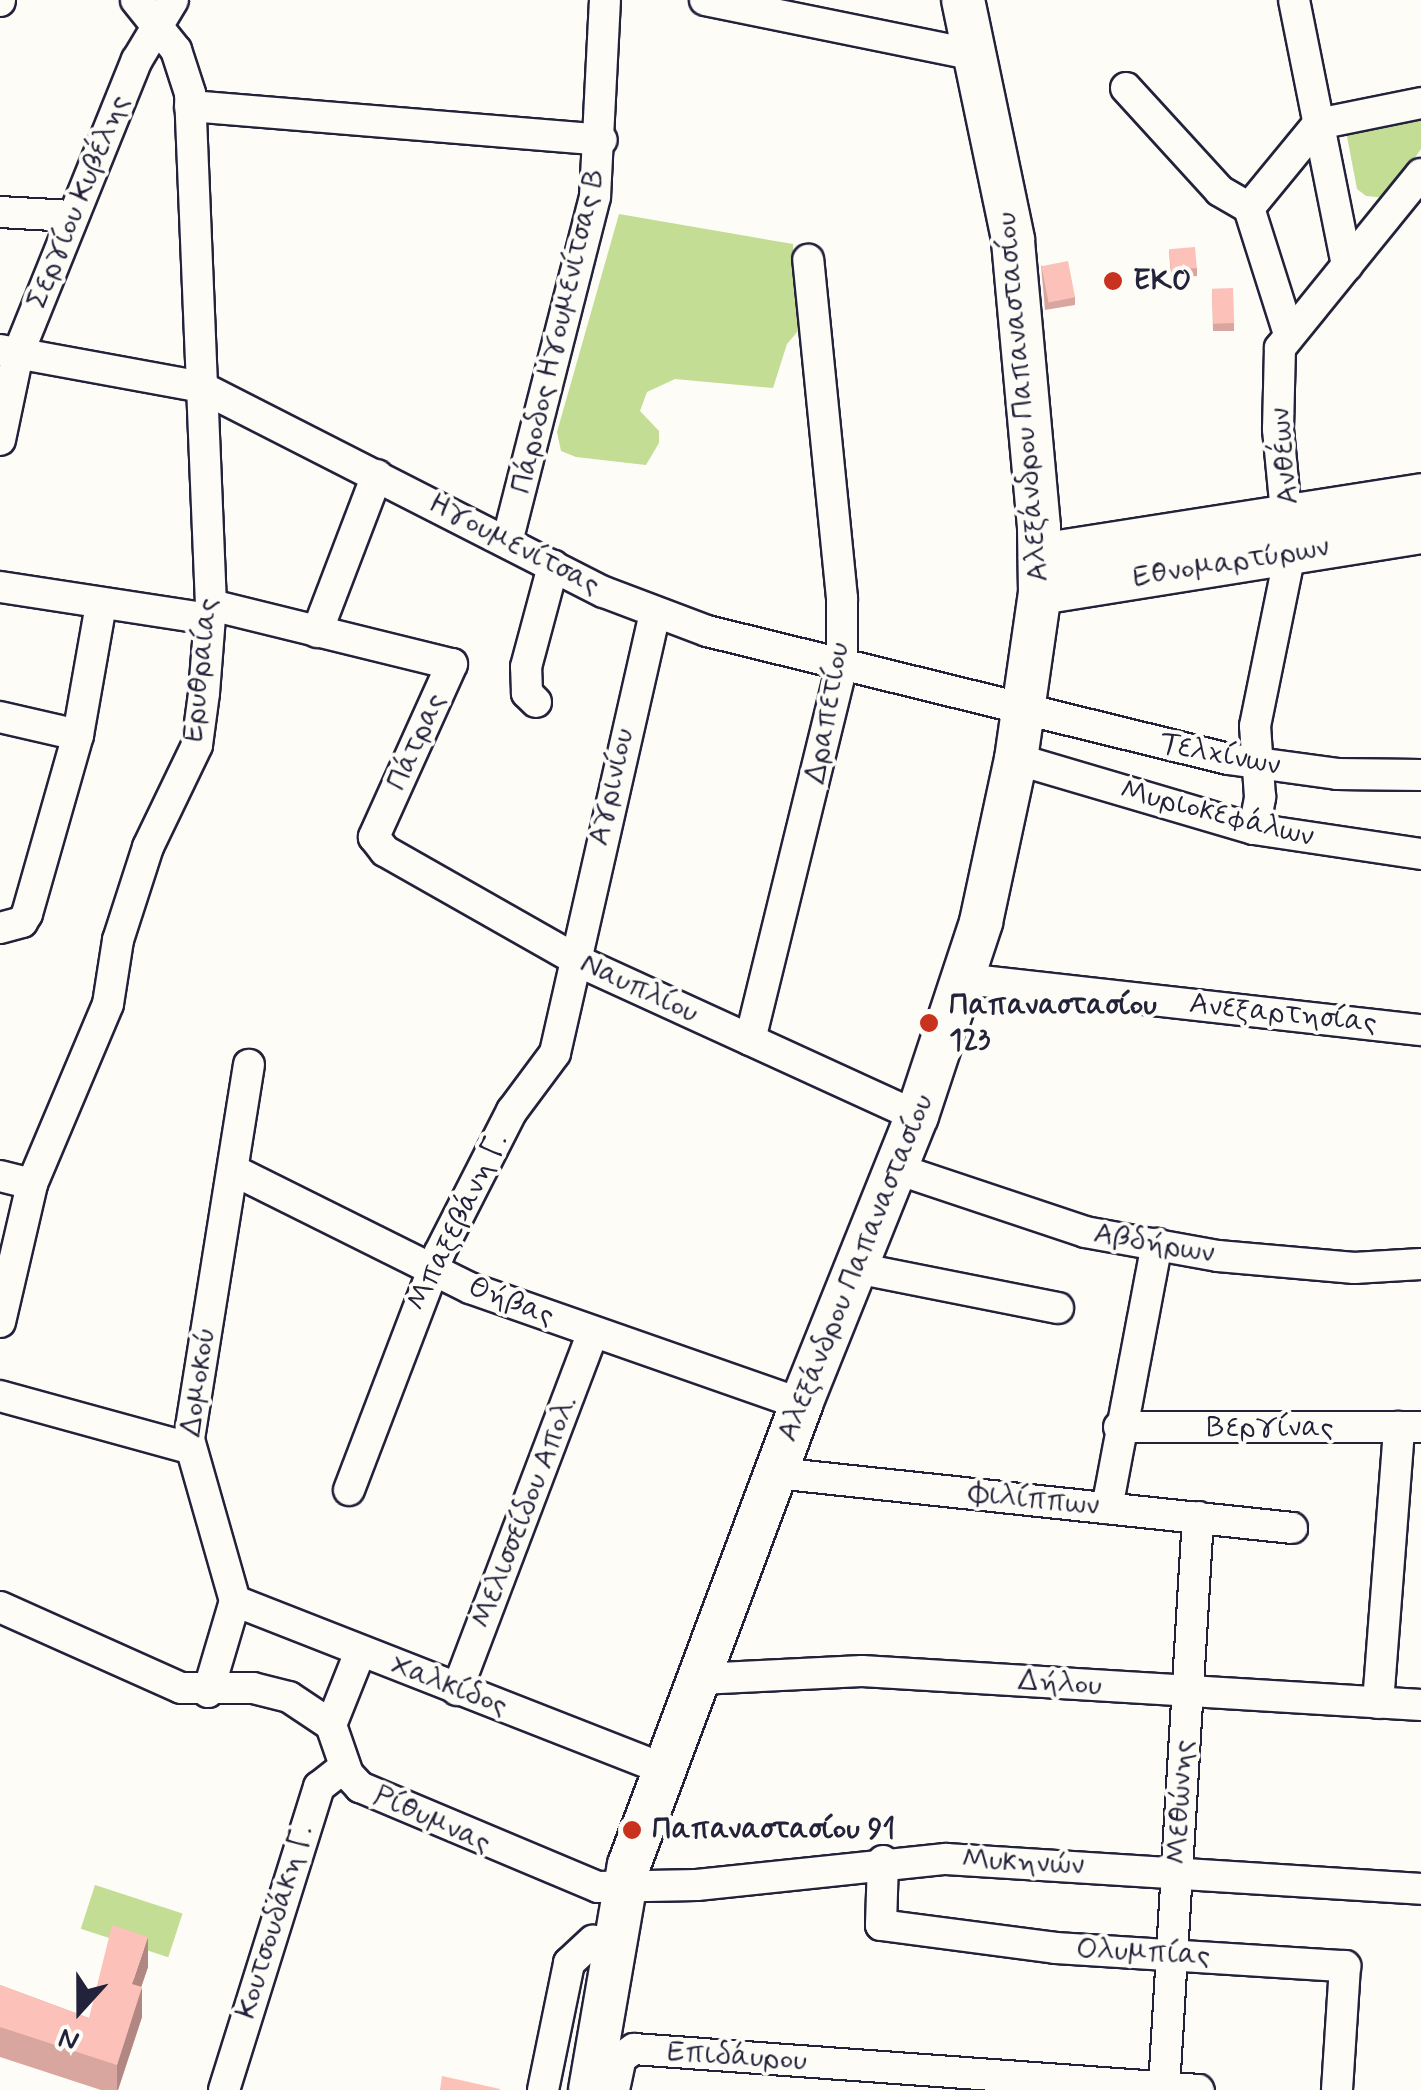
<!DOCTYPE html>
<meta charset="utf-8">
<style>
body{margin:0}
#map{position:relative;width:1421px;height:2090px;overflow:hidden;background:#fdfcf7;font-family:Mynerve,sans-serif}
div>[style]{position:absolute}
.green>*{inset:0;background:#c3dd94;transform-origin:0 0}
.roads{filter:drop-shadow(2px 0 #22223b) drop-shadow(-2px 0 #22223b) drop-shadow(0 2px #22223b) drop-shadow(0 -2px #22223b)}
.street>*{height:30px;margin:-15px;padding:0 15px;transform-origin:15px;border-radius:15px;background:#fdfcf7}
.secondary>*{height:42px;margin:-21px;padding:0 21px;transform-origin:21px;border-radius:21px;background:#fdfcf7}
.wall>*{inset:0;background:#d9a69f}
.shaded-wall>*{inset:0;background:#b08782}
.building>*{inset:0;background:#fcc1b9;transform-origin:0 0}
.dots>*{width:28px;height:28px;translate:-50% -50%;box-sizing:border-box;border:5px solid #fdfcf7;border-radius:50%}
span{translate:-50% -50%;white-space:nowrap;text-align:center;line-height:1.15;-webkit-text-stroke:8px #fdfcf7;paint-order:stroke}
.street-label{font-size:30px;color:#22223b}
.poi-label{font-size:30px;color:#22223b;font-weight:700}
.left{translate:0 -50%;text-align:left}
.north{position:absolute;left:30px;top:1960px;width:100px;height:100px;-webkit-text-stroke:8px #fdfcf7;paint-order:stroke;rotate:201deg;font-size:28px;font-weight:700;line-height:40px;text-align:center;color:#22223b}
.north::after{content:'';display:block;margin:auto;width:35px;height:45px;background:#22223b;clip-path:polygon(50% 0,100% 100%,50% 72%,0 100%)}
</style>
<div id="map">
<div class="green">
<div style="clip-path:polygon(1421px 114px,1421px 149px,1387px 198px,1366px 196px,1357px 189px,1346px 131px)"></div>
<div style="clip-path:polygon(619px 214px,793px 244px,798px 331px,787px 344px,773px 388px,675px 379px,647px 392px,640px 411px,659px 431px,659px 443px,646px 465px,576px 457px,561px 451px,557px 432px)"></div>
<div style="left:95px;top:1885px;width:92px;height:46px;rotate:18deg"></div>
</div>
<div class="roads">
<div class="street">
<div style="left:705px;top:0;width:277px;rotate:11.5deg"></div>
<div style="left:1294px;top:0;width:271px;rotate:78.7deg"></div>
<div style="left:0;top:1px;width:1px;rotate:-90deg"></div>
<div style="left:1126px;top:88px;width:139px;rotate:47.6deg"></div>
<div style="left:1220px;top:191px;width:34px;rotate:30deg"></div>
<div style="left:1249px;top:208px;width:129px;rotate:72.4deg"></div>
<div style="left:190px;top:106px;width:413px;rotate:4.7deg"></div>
<div style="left:1249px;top:208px;width:109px;rotate:-50.6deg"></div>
<div style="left:1318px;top:124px;width:105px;rotate:-11.5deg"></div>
<div style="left:0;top:212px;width:72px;rotate:3.2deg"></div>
<div style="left:0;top:350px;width:204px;rotate:10.4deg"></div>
<div style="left:201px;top:387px;width:452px;rotate:27deg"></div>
<div style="left:604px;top:592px;width:110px;rotate:20.7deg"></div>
<div style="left:707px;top:631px;width:536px;rotate:13.8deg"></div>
<div style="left:1228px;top:759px;width:110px;rotate:7.8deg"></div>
<div style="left:1337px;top:774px;width:84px;rotate:0.7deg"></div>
<div style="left:0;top:440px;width:88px;rotate:-78.2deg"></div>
<div style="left:18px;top:354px;width:317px;rotate:-68deg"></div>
<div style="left:137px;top:60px;width:70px;rotate:-59deg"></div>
<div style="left:507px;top:542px;width:356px;rotate:-75.7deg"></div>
<div style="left:595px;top:197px;width:197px;rotate:-87.1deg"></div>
<div style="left:0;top:587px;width:212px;rotate:8.7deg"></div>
<div style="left:211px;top:605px;width:248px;rotate:13.8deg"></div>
<div style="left:452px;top:664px;width:190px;rotate:114.3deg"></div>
<div style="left:374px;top:837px;width:18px;rotate:52deg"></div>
<div style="left:385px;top:851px;width:224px;rotate:29.6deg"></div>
<div style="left:580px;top:962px;width:371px;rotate:24.6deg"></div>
<div style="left:317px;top:632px;width:168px;rotate:-69.1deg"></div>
<div style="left:536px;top:702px;width:13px;rotate:-135deg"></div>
<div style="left:527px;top:693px;width:26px;rotate:-92deg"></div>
<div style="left:526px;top:667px;width:105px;rotate:-75deg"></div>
<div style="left:0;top:717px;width:80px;rotate:13deg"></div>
<div style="left:1016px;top:759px;width:248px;rotate:16.4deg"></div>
<div style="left:1254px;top:829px;width:169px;rotate:8.5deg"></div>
<div style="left:1254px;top:829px;width:33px;rotate:-79deg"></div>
<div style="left:1260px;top:797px;width:71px;rotate:-94deg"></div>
<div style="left:1255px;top:726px;width:176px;rotate:-78.5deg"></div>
<div style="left:1290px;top:554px;width:126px;rotate:-95.5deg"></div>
<div style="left:1278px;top:429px;width:81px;rotate:-88.6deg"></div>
<div style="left:1280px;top:348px;width:224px;rotate:-51deg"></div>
<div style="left:0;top:928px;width:23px;rotate:-15deg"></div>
<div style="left:22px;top:922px;width:9px;rotate:-58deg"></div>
<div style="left:27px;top:914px;width:186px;rotate:-74.1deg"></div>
<div style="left:78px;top:735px;width:132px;rotate:-80deg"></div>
<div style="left:965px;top:979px;width:459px;rotate:6.4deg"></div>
<div style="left:750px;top:1040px;width:385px;rotate:-76.2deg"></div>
<div style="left:842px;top:666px;width:68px;rotate:-90deg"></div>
<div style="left:842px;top:598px;width:340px;rotate:-95.7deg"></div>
<div style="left:897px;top:1169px;width:198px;rotate:18.5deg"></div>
<div style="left:1085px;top:1232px;width:135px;rotate:10.2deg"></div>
<div style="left:1218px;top:1256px;width:137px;rotate:5deg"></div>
<div style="left:1354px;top:1268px;width:67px;rotate:-3.4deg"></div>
<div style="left:233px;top:1170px;width:265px;rotate:26.5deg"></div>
<div style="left:470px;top:1288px;width:351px;rotate:19.3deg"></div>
<div style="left:0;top:1176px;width:33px;rotate:14deg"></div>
<div style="left:856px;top:1268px;width:206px;rotate:11.2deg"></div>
<div style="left:0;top:1322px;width:142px;rotate:-76.9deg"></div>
<div style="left:32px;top:1184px;width:195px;rotate:-67.1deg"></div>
<div style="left:108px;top:1004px;width:65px;rotate:-81.1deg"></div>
<div style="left:118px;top:940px;width:98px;rotate:-72.1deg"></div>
<div style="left:148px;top:847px;width:113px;rotate:-64.3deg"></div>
<div style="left:197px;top:745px;width:52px;rotate:-82.3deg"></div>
<div style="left:204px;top:693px;width:88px;rotate:-85.5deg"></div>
<div style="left:211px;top:605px;width:512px;rotate:-92.35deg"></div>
<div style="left:190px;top:93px;width:45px;rotate:-108deg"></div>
<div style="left:176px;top:50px;width:64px;rotate:-128.7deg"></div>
<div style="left:0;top:1396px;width:196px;rotate:15.4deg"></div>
<div style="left:1119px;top:1427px;width:302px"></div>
<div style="left:776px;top:1473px;width:519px;rotate:6.08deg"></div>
<div style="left:349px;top:1490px;width:253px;rotate:-69.1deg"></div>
<div style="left:439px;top:1254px;width:161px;rotate:-63deg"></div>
<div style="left:512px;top:1111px;width:72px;rotate:-53.4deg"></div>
<div style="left:555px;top:1053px;width:450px;rotate:-77.2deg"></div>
<div style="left:1107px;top:1508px;width:269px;rotate:-79.3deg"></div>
<div style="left:235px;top:1601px;width:461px;rotate:21.4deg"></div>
<div style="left:0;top:1607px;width:198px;rotate:24.1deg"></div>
<div style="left:181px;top:1688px;width:72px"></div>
<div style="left:253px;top:1688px;width:37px;rotate:14deg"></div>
<div style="left:289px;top:1697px;width:50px;rotate:33.7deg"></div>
<div style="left:331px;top:1725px;width:52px;rotate:70.9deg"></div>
<div style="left:348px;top:1774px;width:18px;rotate:47deg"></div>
<div style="left:360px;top:1787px;width:258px;rotate:22.8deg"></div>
<div style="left:598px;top:1887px;width:99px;rotate:-1.2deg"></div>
<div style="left:697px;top:1885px;width:250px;rotate:-6deg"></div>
<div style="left:946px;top:1859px;width:476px;rotate:3.6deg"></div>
<div style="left:700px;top:1679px;width:162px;rotate:-2.8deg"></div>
<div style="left:862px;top:1671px;width:560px;rotate:3.48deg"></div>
<div style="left:457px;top:1690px;width:381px;rotate:-69.2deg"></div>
<div style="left:208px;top:1692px;width:95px;rotate:-73.5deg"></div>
<div style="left:235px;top:1601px;width:168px;rotate:-105.9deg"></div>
<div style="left:189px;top:1439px;width:379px;rotate:-80.9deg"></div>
<div style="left:1378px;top:1703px;width:277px;rotate:-85.6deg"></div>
<div style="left:331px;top:1725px;width:79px;rotate:-68.3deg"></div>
<div style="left:883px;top:1861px;width:64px;rotate:91.8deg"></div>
<div style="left:881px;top:1925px;width:176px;rotate:7.5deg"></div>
<div style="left:1055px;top:1948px;width:291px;rotate:3.6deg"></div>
<div style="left:1345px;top:1966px;width:124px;rotate:93.7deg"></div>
<div style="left:1164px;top:2088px;width:572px;rotate:-86.59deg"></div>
<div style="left:224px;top:2090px;width:318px;rotate:-72.6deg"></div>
<div style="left:319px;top:1787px;width:33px;rotate:-38deg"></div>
<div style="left:543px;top:2090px;width:130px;rotate:-78.4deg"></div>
<div style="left:569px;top:1963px;width:33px;rotate:-43deg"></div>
<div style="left:614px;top:2090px;width:33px;rotate:-78deg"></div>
<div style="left:621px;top:2058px;width:16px;rotate:-35deg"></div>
<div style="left:634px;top:2049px;width:566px;rotate:4.15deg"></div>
</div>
<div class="secondary">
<div style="left:1040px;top:555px;width:386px;rotate:-8.9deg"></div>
<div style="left:1040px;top:593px;width:386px;rotate:-9.1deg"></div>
<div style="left:590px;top:2090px;width:228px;rotate:-80.2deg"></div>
<div style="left:629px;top:1865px;width:492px;rotate:-69.5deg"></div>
<div style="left:801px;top:1404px;width:310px;rotate:-68.1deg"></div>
<div style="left:917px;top:1116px;width:204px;rotate:-71.7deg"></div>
<div style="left:981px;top:922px;width:167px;rotate:-77.9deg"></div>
<div style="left:1016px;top:759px;width:168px;rotate:-81.8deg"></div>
<div style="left:1040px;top:593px;width:66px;rotate:-90.9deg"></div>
<div style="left:1039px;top:527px;width:289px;rotate:-95.2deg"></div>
<div style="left:1013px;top:239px;width:244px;rotate:-101.8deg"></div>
</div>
</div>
<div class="wall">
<div style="clip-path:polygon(1169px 250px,1197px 268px,1197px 276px,1171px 278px)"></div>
<div style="clip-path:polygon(1041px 265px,1075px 297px,1075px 305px,1045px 310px)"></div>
<div style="clip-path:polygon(1212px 289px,1234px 323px,1234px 331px,1213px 331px)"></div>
<div style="clip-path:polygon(148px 1967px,141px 1987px,142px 2017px,118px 2090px,101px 2090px,0 2057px,0 1985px,89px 2018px)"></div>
</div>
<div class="shaded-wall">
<div style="clip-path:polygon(148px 1937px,148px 1967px,132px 2014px,132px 1984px)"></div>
<div style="clip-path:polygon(142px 1987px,142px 2017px,118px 2090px,117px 2090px,117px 2065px)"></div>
</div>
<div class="building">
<div style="left:1195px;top:247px;width:21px;height:26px;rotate:85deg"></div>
<div style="left:1068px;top:261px;width:37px;height:27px;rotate:79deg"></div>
<div style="left:1233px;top:288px;width:35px;height:21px;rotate:88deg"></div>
<div style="clip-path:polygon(112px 1925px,148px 1937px,132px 1984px,142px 1987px,117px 2065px,0 2027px,0 1985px,89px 2018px)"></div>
<div style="clip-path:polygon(442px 2076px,500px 2089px,500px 2090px,440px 2090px)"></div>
</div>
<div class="dots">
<div style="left:1113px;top:281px;background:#c8321e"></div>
<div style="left:929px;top:1023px;background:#c8321e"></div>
<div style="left:632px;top:1830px;background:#c8321e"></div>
</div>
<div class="street-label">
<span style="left:79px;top:202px;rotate:-68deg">Σεργίου Κυβέλης</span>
<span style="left:559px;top:331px;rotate:-77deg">Πάροδος Ηγουμενίτσας Β</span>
<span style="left:1023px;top:397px;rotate:-95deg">Αλεξάνδρου Παπαναστασίου</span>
<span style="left:1285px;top:456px;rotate:-95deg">Ανθέων</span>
<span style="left:514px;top:545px;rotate:27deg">Ηγουμενίτσας</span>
<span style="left:1231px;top:563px;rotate:-9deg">Εθνομαρτύρων</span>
<span style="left:201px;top:670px;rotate:-84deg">Ερυθραίας</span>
<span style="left:828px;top:713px;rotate:-80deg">Δραπετίου</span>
<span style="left:417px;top:742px;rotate:-66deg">Πάτρας</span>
<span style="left:1220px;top:755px;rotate:11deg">Τελχίνων</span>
<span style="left:612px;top:787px;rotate:-77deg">Αγρινίου</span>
<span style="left:1217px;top:814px;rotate:14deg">Μυριοκεφάλων</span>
<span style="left:639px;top:989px;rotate:25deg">Ναυπλίου</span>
<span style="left:1283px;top:1014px;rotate:6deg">Ανεξαρτησίας</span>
<span style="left:458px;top:1222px;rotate:-64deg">Μπαξεβάνη Γ.</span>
<span style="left:1154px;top:1244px;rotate:10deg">Αβδήρων</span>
<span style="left:856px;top:1268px;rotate:-68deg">Αλεξάνδρου Παπαναστασίου</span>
<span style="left:511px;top:1302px;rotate:21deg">Θήβας</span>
<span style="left:199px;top:1382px;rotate:-82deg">Δομοκού</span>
<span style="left:1270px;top:1428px">Βεργίνας</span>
<span style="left:1034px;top:1500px;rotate:6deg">Φιλίππων</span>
<span style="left:525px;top:1512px;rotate:-69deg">Μελισσείδου Απολ.</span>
<span style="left:1060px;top:1684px;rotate:4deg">Δήλου</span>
<span style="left:449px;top:1686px;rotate:21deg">Χαλκίδος</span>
<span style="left:1181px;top:1802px;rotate:-87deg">Μεθώνης</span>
<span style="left:432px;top:1820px;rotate:24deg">Ρίθυμνας</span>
<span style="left:1023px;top:1863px;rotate:3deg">Μυκηνών</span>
<span style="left:275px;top:1922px;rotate:-73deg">Κουτσουδάκη Γ.</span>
<span style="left:1143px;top:1953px;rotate:3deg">Ολυμπίας</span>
<span style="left:737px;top:2057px;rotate:4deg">Επιδάυρου</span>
</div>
<div class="poi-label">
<span class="left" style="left:1133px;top:281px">EKO</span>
<span class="left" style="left:949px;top:1023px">Παπαναστασίου<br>123</span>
<span class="left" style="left:652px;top:1830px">Παπαναστασίου 91</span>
</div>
<div class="north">N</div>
</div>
